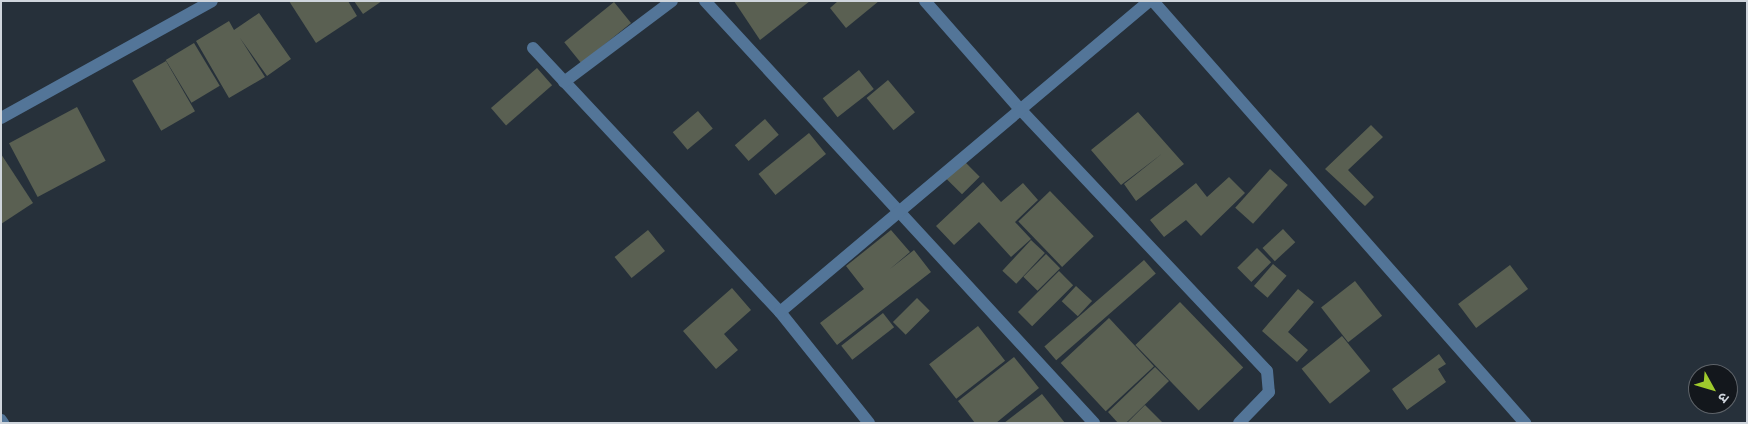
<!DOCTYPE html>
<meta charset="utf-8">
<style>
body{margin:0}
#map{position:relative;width:1748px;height:424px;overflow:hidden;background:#26303a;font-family:"PT Sans","Noto Sans Devanagari",sans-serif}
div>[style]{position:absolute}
.building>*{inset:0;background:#5a6052;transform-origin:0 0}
.minor>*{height:12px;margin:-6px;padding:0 6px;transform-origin:6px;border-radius:6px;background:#537598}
span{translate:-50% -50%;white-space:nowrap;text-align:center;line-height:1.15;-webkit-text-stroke:4px #13171c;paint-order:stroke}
.frame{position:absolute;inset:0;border:2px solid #cfd5dc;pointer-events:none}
.north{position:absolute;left:1688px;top:364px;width:50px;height:50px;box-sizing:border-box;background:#13171c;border:1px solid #5e6369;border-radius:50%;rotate:129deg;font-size:14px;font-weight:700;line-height:20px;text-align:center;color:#cfd5dc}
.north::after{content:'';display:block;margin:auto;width:18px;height:22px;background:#9fca2d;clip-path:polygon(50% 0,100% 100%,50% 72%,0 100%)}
</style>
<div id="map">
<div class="building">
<div style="clip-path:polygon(289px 1px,348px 1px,357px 16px,316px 43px)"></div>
<div style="clip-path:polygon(354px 1px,382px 1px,363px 14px)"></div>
<div style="clip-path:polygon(734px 1px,810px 1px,760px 40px)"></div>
<div style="clip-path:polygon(838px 1px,879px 1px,846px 28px,830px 8px)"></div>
<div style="left:614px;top:2px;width:27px;height:64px;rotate:51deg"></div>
<div style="clip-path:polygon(259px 13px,291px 59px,267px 76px,240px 38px,265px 77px,229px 98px,196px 41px,229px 21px,234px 30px)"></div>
<div style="left:194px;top:43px;width:50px;height:33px;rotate:59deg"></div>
<div style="left:166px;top:61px;width:58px;height:39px;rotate:60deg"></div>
<div style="left:537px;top:68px;width:23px;height:61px;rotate:49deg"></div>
<div style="left:859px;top:70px;width:24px;height:46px;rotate:52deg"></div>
<div style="left:888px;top:80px;width:42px;height:28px;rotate:50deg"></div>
<div style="left:77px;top:107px;width:61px;height:77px;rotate:62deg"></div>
<div style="left:698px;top:111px;width:23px;height:33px;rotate:50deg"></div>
<div style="clip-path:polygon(1138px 112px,1184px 164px,1136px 201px,1124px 184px,1163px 153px,1121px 185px,1091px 150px)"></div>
<div style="left:765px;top:119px;width:21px;height:40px;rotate:49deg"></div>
<div style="clip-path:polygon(1371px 125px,1383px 137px,1348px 170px,1374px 197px,1365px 206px,1325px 169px)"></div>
<div style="left:809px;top:133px;width:27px;height:65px;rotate:51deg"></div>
<div style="clip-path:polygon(1px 154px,33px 203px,1px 224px)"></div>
<div style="left:962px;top:159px;width:25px;height:25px;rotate:45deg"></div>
<div style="left:1270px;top:169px;width:24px;height:52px;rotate:42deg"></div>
<div style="clip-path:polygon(1229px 177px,1245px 193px,1201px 236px,1186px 220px,1164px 237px,1150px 220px,1196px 183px,1207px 197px)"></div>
<div style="clip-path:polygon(983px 182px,1001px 202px,1023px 183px,1038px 200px,1015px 222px,1031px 239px,1011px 257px,979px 222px,954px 245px,936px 226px)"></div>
<div style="left:1050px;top:191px;width:63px;height:44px;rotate:46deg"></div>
<div style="left:1283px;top:229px;width:18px;height:28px;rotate:47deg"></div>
<div style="left:648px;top:230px;width:27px;height:43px;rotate:51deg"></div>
<div style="clip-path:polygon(891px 230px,910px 252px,890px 269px,914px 250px,931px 272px,837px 345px,820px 323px,864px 289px,846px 266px)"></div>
<div style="left:1031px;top:240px;width:19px;height:42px;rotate:43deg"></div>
<div style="left:1257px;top:248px;width:20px;height:28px;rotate:45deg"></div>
<div style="left:1046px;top:254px;width:20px;height:32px;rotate:45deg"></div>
<div style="left:1144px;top:260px;width:18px;height:132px;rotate:49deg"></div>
<div style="left:1273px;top:264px;width:18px;height:29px;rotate:41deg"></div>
<div style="left:1510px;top:265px;width:30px;height:65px;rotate:53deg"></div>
<div style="left:1059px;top:271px;width:20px;height:58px;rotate:45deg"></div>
<div style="left:1355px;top:281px;width:44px;height:43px;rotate:52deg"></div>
<div style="left:1076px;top:286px;width:22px;height:21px;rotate:43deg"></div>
<div style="clip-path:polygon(732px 288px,751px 310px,724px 334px,738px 350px,716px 369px,683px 331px)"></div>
<div style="clip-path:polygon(1298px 289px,1314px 302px,1288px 332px,1308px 350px,1297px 362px,1262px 331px)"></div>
<div style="left:917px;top:298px;width:18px;height:34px;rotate:45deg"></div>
<div style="left:1180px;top:302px;width:91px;height:62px;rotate:46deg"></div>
<div style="left:883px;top:313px;width:18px;height:53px;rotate:52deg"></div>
<div style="left:1109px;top:318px;width:66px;height:66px;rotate:47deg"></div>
<div style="left:978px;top:326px;width:44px;height:62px;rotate:52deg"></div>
<div style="left:1342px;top:336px;width:45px;height:52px;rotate:51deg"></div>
<div style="clip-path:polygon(1439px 354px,1446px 364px,1438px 369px,1446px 382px,1407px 410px,1392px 389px)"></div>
<div style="clip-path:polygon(1014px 357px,1039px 388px,996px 423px,975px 423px,958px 401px)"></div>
<div style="clip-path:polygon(1155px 367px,1169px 381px,1126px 423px,1118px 423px,1108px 412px)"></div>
<div style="clip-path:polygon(1042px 394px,1065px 423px,1004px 423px)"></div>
<div style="clip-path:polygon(1145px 405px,1162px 422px,1127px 423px)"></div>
</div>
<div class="minor">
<div style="left:705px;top:1px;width:574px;rotate:47.33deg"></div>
<div style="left:925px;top:1px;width:142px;rotate:48.7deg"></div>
<div style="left:1019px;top:108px;width:361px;rotate:46.7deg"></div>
<div style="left:1267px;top:371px;width:21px;rotate:85deg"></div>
<div style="left:1269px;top:392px;width:43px;rotate:134.1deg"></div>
<div style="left:1153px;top:1px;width:563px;rotate:48.6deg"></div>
<div style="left:533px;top:48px;width:362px;rotate:46.9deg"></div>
<div style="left:564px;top:82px;width:135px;rotate:-36.9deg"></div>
<div style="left:1px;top:118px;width:241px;rotate:-29deg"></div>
<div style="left:1px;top:420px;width:4px;rotate:56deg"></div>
<div style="left:869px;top:423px;width:142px;rotate:-128.7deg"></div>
<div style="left:780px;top:312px;width:483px;rotate:-40.1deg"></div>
</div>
<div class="frame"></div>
<div class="north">उ</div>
</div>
